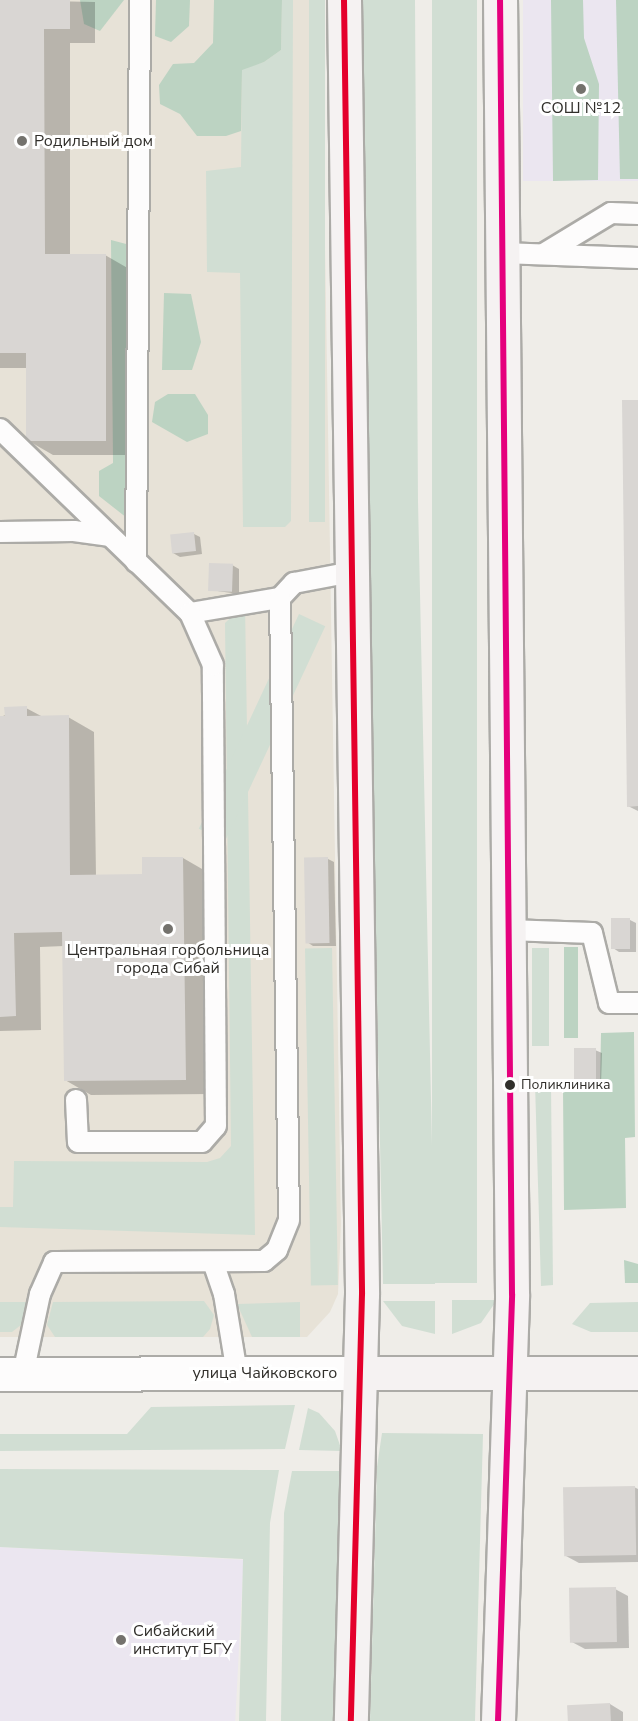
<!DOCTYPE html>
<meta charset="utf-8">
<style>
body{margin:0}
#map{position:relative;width:638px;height:1721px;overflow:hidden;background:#efede8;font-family:"Nunito Sans",sans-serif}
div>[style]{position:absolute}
.built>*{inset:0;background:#e7e2d7}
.education>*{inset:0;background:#ebe6f0;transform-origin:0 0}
.green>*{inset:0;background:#d1ded3;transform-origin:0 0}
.forest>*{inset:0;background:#bcd3c2;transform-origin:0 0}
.shadow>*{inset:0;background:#0003}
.building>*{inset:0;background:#d9d6d3;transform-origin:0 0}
.roads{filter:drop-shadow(2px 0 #acaba7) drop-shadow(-2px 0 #acaba7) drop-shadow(0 2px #acaba7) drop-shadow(0 -2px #acaba7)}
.service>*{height:20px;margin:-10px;padding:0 10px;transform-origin:10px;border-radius:10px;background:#fdfcfc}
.tertiary>*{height:33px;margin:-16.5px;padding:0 16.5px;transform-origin:16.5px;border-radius:16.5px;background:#fdfcfc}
.secondary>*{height:33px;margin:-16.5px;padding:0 16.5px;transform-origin:16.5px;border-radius:16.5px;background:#f5f2f2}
.bus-1>*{height:6px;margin:-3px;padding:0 3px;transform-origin:3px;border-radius:3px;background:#e4002b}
.bus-2>*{height:6px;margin:-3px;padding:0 3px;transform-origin:3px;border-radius:3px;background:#e5007d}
.dots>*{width:16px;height:16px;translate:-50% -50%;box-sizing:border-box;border:3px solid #fff;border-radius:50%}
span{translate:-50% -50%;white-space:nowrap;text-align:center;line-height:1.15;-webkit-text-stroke:6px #fff;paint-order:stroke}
.bus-label{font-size:14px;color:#312f2b}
.left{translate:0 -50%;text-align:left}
.poi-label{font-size:16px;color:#312f2b}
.street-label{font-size:16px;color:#312f2b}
</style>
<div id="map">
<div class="built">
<div style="clip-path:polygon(0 0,321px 0,341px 1224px,338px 1294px,330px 1312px,307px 1337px,0 1337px)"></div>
</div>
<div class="education">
<div style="left:523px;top:0;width:115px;height:181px"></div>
<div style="left:0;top:1547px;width:244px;height:174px;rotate:3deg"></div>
</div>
<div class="green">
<div style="clip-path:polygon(282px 0,293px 0,291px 521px,285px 527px,243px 527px,240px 273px,207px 272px,206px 171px,241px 167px,242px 69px,264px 62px,281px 50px)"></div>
<div style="left:309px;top:0;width:16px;height:522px"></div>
<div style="clip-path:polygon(363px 0,415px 0,418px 501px,435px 1284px,383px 1284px,368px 582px)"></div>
<div style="left:432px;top:0;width:45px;height:1283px"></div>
<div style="clip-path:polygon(245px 604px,255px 1235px,0 1227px,0 1207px,13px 1207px,14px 1161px,207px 1162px,220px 1158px,231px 1146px,225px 623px)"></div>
<div style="left:299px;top:614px;width:29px;height:237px;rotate:25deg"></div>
<div style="left:332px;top:948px;width:337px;height:27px;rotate:89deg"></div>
<div style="left:532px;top:948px;width:17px;height:98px"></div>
<div style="clip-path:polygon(535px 1083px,551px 1084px,553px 1285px,541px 1286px)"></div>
<div style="clip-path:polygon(452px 1300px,497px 1300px,481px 1323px,452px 1334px)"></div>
<div style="clip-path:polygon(204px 1301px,214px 1315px,210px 1329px,203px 1337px,55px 1337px,47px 1325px,53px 1302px)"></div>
<div style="clip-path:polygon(383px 1301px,435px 1301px,435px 1334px,402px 1326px)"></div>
<div style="clip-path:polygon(0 1302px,31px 1302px,26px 1321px,12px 1332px,0 1332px)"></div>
<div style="clip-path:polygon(300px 1302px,300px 1337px,252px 1337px,237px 1304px)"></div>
<div style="clip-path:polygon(638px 1302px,638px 1332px,591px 1332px,572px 1324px,590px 1303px)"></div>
<div style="clip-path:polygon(295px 1405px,285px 1449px,0 1451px,0 1434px,127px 1434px,151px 1407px)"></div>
<div style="clip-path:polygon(308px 1408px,319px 1413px,335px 1431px,342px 1451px,299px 1450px)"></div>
<div style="clip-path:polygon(382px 1433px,483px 1434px,475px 1721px,370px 1721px,377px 1467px)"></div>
<div style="clip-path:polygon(0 1469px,279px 1470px,270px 1523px,266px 1721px,239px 1721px,243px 1559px,0 1547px)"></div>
<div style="clip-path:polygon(292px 1471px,342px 1471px,335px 1721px,281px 1721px,284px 1513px)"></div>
</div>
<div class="forest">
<div style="clip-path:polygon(80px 0,124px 0,100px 31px,84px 24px)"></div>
<div style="clip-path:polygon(156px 0,190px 0,189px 26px,171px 42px,155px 36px)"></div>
<div style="clip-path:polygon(214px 0,282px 0,281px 50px,264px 62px,242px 70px,241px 131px,226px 136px,197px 136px,180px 114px,160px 104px,159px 85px,173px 64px,194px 63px,213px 43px)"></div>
<div style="clip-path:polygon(551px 0,583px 0,584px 38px,599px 84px,598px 180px,553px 181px)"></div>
<div style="clip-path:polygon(616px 0,638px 0,638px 179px,620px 179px)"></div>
<div style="clip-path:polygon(111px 240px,130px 245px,127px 518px,99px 496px,99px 471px,113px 463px)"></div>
<div style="clip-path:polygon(164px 293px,191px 294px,201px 342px,192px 370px,162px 370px)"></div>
<div style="clip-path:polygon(168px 394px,195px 394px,208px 415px,208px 434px,187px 442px,152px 422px,155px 402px)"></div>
<div style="left:564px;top:947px;width:14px;height:91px"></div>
<div style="clip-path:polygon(634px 1032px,635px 1137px,625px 1138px,626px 1208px,564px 1210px,563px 1090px,600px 1088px,601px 1033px)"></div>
<div style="clip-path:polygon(624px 1260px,638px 1264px,638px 1283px,625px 1283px)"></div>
</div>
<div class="shadow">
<div style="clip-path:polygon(0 0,95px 2px,95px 43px,70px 43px,70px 255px,105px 255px,131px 270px,131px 455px,53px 455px,27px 440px,27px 368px,0 368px)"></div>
<div style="clip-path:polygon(638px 401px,638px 811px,628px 806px)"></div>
<div style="clip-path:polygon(194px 534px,200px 537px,202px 554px,180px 557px,173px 553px)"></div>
<div style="clip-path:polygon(232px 565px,239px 569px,239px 594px,210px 590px)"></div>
<div style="clip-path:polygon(26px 708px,43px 717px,68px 717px,94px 732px,96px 876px,144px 875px,183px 858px,209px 873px,211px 1094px,91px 1095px,65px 1080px,64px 946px,40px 947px,41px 1030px,0 1031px,0 717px)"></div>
<div style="clip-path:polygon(328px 859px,334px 862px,336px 946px,313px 946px,307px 942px)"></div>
<div style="clip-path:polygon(630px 920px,636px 923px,636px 952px,619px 952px,613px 948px)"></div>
<div style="clip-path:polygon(595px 1050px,602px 1053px,601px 1084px,582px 1084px,576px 1081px)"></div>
<div style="clip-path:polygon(634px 1487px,638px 1489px,638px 1562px,579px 1563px,566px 1556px)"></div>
<div style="clip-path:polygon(615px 1589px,628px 1596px,629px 1648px,585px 1649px,572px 1642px)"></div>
<div style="clip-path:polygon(610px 1704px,623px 1712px,623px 1721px,569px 1721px)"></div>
</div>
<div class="building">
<div style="clip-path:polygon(0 0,70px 0,70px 29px,44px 29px,45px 254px,106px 254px,106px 441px,26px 441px,26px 353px,0 353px)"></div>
<div style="clip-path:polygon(622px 400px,638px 400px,638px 806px,627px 807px)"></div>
<div style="left:194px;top:532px;width:19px;height:24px;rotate:84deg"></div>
<div style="left:209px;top:563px;width:24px;height:28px;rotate:2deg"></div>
<div style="clip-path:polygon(27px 706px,27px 716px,69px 715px,70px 875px,142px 874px,142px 857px,183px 857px,186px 1080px,64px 1081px,62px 932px,14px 933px,16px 1016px,0 1017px,0 716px,5px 716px,4px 707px)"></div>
<div style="left:328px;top:857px;width:86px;height:24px;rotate:89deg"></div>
<div style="left:611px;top:918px;width:19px;height:31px"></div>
<div style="left:574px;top:1048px;width:22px;height:33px"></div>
<div style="left:635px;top:1486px;width:69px;height:72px;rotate:89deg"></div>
<div style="left:616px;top:1587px;width:55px;height:47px;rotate:89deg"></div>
<div style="left:610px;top:1703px;width:18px;height:43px;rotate:87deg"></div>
</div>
<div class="roads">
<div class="service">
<div style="left:502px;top:253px;width:136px;rotate:2.1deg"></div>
<div style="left:545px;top:253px;width:77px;rotate:-31.2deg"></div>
<div style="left:611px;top:213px;width:27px;rotate:2deg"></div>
<div style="left:0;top:429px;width:264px;rotate:44.1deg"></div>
<div style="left:190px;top:613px;width:91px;rotate:-9.5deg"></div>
<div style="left:280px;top:598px;width:21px;rotate:-47deg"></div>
<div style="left:294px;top:583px;width:59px;rotate:-10.7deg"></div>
<div style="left:0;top:532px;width:74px;rotate:-0.8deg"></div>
<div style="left:74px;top:531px;width:35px;rotate:8deg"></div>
<div style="left:136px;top:562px;width:562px;rotate:-89.59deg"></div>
<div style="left:508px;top:930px;width:84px;rotate:2deg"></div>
<div style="left:592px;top:933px;width:72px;rotate:76.3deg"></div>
<div style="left:609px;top:1003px;width:29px"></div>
<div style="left:76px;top:1100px;width:42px;rotate:87.3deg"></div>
<div style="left:78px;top:1142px;width:124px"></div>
<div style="left:202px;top:1142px;width:21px;rotate:-49deg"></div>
<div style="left:216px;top:1126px;width:461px;rotate:-90.4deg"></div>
<div style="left:213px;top:665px;width:57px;rotate:-113.9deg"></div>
<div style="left:213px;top:1262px;width:34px;rotate:71deg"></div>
<div style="left:224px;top:1294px;width:80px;rotate:80.7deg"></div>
<div style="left:23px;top:1374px;width:82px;rotate:-78deg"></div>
<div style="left:40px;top:1294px;width:35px;rotate:-66deg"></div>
<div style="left:54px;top:1262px;width:210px;rotate:-0.3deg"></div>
<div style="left:264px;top:1261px;width:17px;rotate:-40deg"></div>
<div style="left:277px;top:1250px;width:32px;rotate:-68deg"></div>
<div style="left:289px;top:1220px;width:622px;rotate:-90.83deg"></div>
</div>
<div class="tertiary">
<div style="left:0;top:1374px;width:361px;rotate:-0.2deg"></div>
</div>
<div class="secondary">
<div style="left:344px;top:0;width:1294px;rotate:89.2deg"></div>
<div style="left:362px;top:1294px;width:427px;rotate:91.5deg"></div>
<div style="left:361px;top:1373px;width:277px"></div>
<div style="left:498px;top:1721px;width:427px;rotate:-88.1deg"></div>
<div style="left:512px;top:1294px;width:1294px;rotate:-90.53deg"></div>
</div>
</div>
<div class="bus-1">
<div style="left:344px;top:0;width:1294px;rotate:89.2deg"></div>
<div style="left:362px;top:1294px;width:427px;rotate:91.5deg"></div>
</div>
<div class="bus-2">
<div style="left:498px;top:1721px;width:427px;rotate:-88.1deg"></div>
<div style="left:512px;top:1294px;width:1294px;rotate:-90.53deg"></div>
</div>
<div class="dots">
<div style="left:581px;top:89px;background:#74726d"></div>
<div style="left:22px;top:141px;background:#74726d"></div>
<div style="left:168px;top:929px;background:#74726d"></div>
<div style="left:510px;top:1085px;background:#312f2b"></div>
<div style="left:121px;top:1640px;background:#74726d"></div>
</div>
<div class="bus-label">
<span class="left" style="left:521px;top:1085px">Поликлиника</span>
</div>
<div class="poi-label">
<span style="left:581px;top:108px">СОШ №12</span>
<span class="left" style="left:34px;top:141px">Родильный дом</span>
<span style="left:168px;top:959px">Центральная горбольница<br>города Сибай</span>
<span class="left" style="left:133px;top:1640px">Сибайский<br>институт БГУ</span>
</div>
<div class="street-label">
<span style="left:265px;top:1373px">улица Чайковского</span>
</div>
</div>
